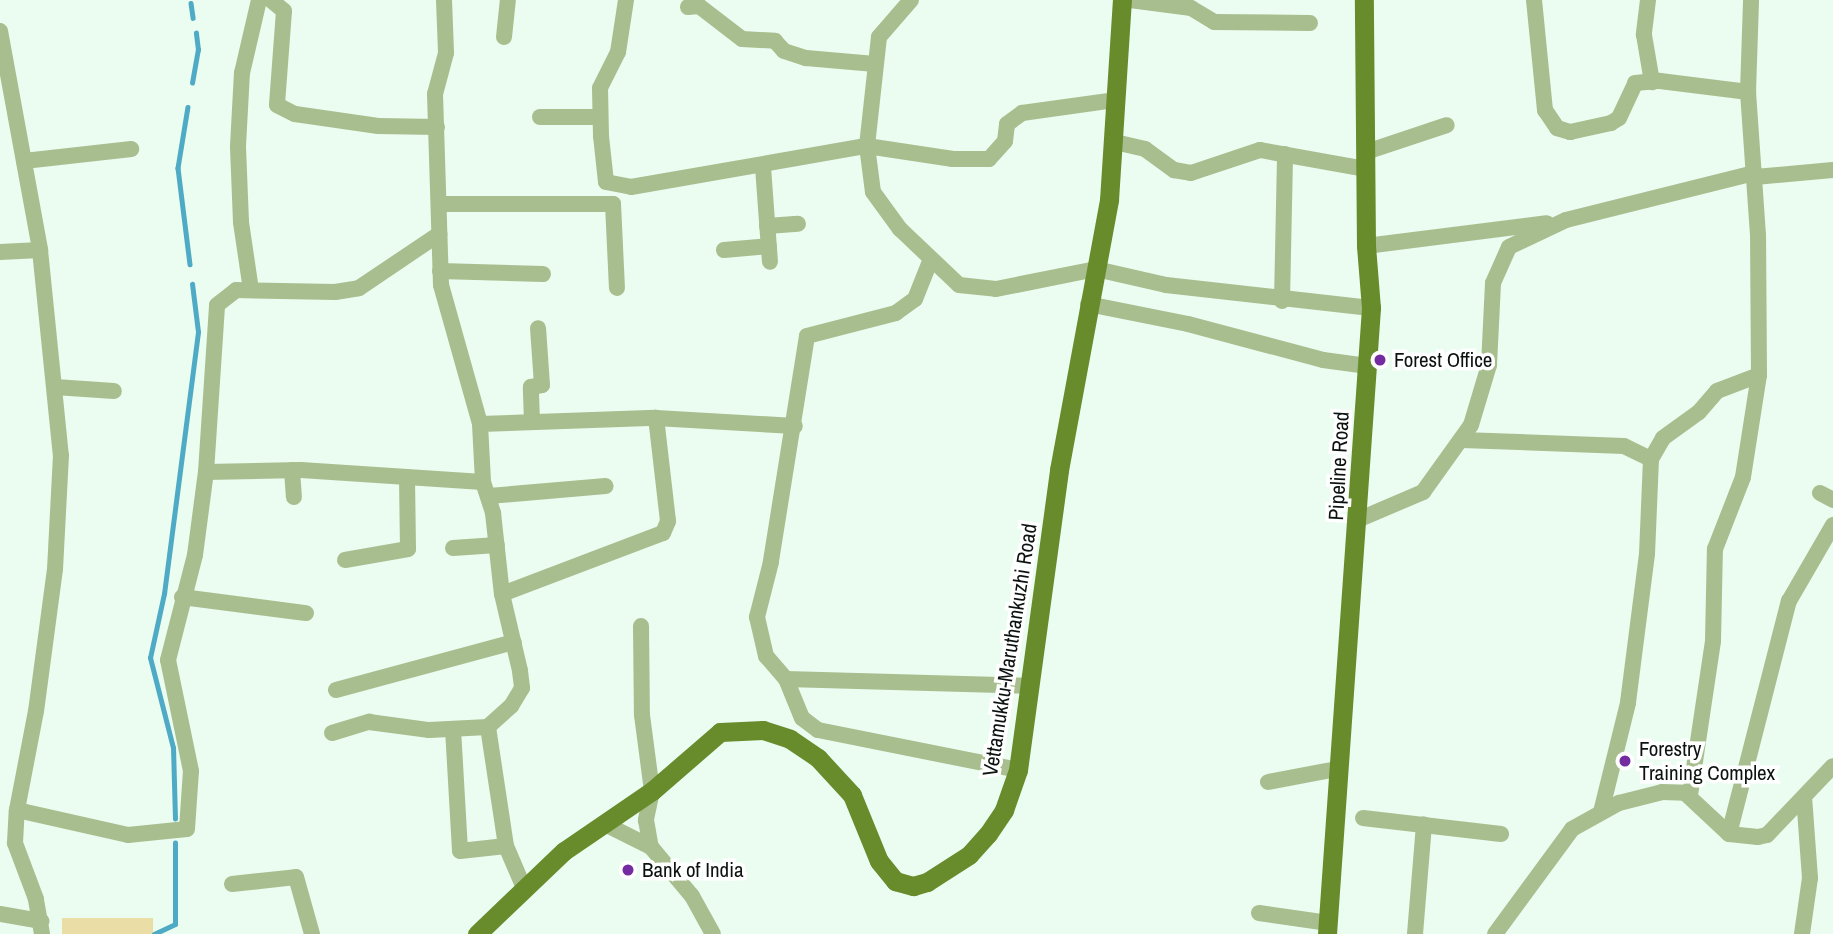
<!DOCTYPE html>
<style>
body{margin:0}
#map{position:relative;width:1833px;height:934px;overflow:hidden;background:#ebfcf1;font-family:"Archivo Narrow",sans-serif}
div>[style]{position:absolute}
.green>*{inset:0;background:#eadea6;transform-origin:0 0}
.stream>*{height:4.5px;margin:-2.25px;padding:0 2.25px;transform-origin:2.25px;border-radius:2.25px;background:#4fabc5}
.minor>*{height:16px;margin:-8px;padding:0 8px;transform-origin:8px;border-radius:8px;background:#a8be8e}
.major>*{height:19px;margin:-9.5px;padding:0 9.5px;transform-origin:9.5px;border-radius:9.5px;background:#688c2b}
.dots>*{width:19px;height:19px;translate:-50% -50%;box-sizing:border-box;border:4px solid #fff;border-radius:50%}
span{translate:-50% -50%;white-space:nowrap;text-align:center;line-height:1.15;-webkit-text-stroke:7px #fff;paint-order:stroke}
.poi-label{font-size:21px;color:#0c120f}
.left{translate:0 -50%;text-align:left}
.street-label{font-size:21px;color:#0c120f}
</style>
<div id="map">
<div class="green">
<div style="left:62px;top:918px;width:91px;height:16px"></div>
</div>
<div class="stream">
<div style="left:191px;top:3px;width:15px;rotate:82deg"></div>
<div style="left:192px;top:83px;width:34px;rotate:-80deg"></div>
<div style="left:198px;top:50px;width:17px;rotate:-97deg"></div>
<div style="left:188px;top:107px;width:62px;rotate:99.3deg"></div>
<div style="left:178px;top:168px;width:97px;rotate:82.9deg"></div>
<div style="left:175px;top:819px;width:71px;rotate:-91.6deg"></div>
<div style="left:173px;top:748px;width:93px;rotate:-104.3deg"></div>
<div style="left:150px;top:658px;width:66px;rotate:-77.7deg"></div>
<div style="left:164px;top:594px;width:264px;rotate:-82.6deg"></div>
<div style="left:198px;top:332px;width:48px;rotate:-97.1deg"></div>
<div style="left:154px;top:934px;width:23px;rotate:-25deg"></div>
<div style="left:175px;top:924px;width:81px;rotate:-90deg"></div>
</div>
<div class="minor">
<div style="left:271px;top:0;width:17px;rotate:40deg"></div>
<div style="left:284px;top:11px;width:94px;rotate:94.3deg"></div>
<div style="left:277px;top:105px;width:20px;rotate:27deg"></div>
<div style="left:295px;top:114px;width:84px;rotate:8.2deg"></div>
<div style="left:378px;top:126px;width:59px;rotate:1deg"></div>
<div style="left:444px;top:0;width:53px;rotate:87.8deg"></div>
<div style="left:446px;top:53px;width:42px;rotate:105deg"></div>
<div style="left:435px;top:94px;width:191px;rotate:88.2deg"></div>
<div style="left:441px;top:285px;width:144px;rotate:74.3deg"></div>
<div style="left:480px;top:424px;width:58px;rotate:87deg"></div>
<div style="left:483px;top:482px;width:33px;rotate:72deg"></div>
<div style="left:493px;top:513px;width:81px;rotate:83.7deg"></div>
<div style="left:502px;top:594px;width:79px;rotate:76.8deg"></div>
<div style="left:520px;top:671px;width:17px;rotate:83deg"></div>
<div style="left:522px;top:688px;width:21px;rotate:121deg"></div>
<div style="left:511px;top:706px;width:31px;rotate:138deg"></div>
<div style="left:488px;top:727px;width:120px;rotate:81.4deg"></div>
<div style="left:506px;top:846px;width:46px;rotate:66.8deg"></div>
<div style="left:626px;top:0;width:53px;rotate:98.7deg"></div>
<div style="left:618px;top:52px;width:40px;rotate:116.6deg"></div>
<div style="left:600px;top:88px;width:48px;rotate:88.8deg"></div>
<div style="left:601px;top:136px;width:46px;rotate:83.8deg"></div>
<div style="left:606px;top:182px;width:25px;rotate:11deg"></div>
<div style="left:631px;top:187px;width:240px;rotate:-9.9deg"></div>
<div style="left:867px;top:146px;width:87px;rotate:8.6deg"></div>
<div style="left:953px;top:159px;width:36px"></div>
<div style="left:989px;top:159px;width:24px;rotate:-48deg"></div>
<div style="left:1005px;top:141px;width:17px;rotate:-83deg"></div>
<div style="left:1007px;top:124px;width:19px;rotate:-36deg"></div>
<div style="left:1022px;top:113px;width:95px;rotate:-7.9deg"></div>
<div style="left:911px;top:0;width:49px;rotate:130.9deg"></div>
<div style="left:879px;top:37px;width:110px;rotate:96.3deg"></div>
<div style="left:867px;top:146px;width:46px;rotate:82.6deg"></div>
<div style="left:873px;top:192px;width:46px;rotate:53.9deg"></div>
<div style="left:900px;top:229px;width:81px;rotate:43.5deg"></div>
<div style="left:959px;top:285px;width:37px;rotate:6deg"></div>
<div style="left:996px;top:289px;width:102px;rotate:-11.3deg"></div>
<div style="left:1096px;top:269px;width:72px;rotate:12.9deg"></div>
<div style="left:1166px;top:285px;width:206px;rotate:6.4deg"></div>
<div style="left:1130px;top:0;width:62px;rotate:7.5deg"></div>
<div style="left:1191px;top:8px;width:27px;rotate:31deg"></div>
<div style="left:1214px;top:22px;width:96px;rotate:0.6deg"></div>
<div style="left:1534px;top:0;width:111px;rotate:84.3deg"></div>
<div style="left:1545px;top:110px;width:22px;rotate:56deg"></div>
<div style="left:1557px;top:128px;width:14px;rotate:17deg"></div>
<div style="left:1570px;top:132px;width:42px;rotate:-12.4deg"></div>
<div style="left:1611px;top:123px;width:9px;rotate:-32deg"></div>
<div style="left:1619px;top:118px;width:38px;rotate:-65deg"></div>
<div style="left:1635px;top:83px;width:25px;rotate:-5deg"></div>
<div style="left:1660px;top:81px;width:89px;rotate:7.1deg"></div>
<div style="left:1648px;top:0;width:35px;rotate:97deg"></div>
<div style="left:1644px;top:35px;width:48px;rotate:80.3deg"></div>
<div style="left:688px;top:7px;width:11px;rotate:-5deg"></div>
<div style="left:699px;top:6px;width:54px;rotate:37.5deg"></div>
<div style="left:742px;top:39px;width:33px;rotate:3deg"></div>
<div style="left:775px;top:41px;width:13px;rotate:48deg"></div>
<div style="left:784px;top:51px;width:23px;rotate:18deg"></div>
<div style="left:806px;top:58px;width:69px;rotate:5deg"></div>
<div style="left:0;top:31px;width:223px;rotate:79.6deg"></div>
<div style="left:40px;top:250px;width:206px;rotate:84.2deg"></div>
<div style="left:61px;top:455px;width:114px;rotate:93deg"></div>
<div style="left:55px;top:569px;width:143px;rotate:97.6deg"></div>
<div style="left:36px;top:711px;width:101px;rotate:100.9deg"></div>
<div style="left:504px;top:37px;width:37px;rotate:-84deg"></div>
<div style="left:540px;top:117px;width:60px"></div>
<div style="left:1115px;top:142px;width:31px;rotate:13deg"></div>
<div style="left:1145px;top:149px;width:36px;rotate:36deg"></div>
<div style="left:1174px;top:170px;width:17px;rotate:10deg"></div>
<div style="left:1191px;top:173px;width:73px;rotate:-18.4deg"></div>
<div style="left:1260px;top:150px;width:108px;rotate:10.2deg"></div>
<div style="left:1366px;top:152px;width:85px;rotate:-18.4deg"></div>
<div style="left:24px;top:161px;width:108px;rotate:-6.4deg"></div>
<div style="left:763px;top:167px;width:95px;rotate:85.8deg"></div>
<div style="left:1755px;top:177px;width:78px;rotate:-5.1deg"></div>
<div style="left:439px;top:204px;width:174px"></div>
<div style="left:613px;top:204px;width:84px;rotate:87.3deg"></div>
<div style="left:767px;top:226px;width:31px;rotate:-4deg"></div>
<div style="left:1366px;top:246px;width:182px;rotate:-7.2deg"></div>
<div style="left:724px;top:250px;width:45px;rotate:-5.1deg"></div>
<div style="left:0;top:252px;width:40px;rotate:-2.9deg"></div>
<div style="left:931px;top:259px;width:43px;rotate:111.8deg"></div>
<div style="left:915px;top:299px;width:24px;rotate:144deg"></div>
<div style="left:896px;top:313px;width:92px;rotate:165.5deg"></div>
<div style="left:807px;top:336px;width:229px;rotate:99.1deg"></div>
<div style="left:771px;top:562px;width:57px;rotate:104.3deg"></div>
<div style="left:757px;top:617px;width:40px;rotate:77deg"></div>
<div style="left:766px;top:656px;width:30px;rotate:49deg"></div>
<div style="left:786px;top:679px;width:42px;rotate:67.7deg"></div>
<div style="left:802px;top:718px;width:20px;rotate:37deg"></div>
<div style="left:818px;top:730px;width:204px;rotate:11.3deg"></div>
<div style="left:440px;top:271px;width:103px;rotate:1.7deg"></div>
<div style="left:251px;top:290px;width:69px;rotate:-98.4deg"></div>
<div style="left:241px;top:222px;width:76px;rotate:-92.3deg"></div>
<div style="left:238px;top:146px;width:73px;rotate:-86.9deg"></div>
<div style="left:242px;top:73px;width:75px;rotate:-76.9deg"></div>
<div style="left:1282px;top:301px;width:147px;rotate:-88.8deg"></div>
<div style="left:1088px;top:304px;width:102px;rotate:11.3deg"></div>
<div style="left:1188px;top:324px;width:140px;rotate:14.9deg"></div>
<div style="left:1323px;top:360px;width:45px;rotate:7.6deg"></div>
<div style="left:55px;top:387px;width:59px;rotate:3.9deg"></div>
<div style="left:532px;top:422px;width:35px;rotate:-92deg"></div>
<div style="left:531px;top:387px;width:11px;rotate:-10deg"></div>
<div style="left:542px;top:385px;width:57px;rotate:-94deg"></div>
<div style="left:480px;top:424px;width:176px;rotate:-2deg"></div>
<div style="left:656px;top:418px;width:139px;rotate:3.3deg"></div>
<div style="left:1462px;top:440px;width:162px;rotate:2.1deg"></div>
<div style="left:1624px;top:446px;width:30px;rotate:26deg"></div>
<div style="left:1651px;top:459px;width:95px;rotate:92.4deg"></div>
<div style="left:1647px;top:554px;width:150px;rotate:97.3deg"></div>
<div style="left:1628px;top:703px;width:112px;rotate:103.9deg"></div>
<div style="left:1651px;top:459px;width:24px;rotate:-60deg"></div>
<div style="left:1663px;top:438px;width:44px;rotate:-35.8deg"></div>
<div style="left:1699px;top:412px;width:28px;rotate:-49deg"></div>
<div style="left:1717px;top:391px;width:45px;rotate:-20.9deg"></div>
<div style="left:292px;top:470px;width:27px;rotate:86deg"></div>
<div style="left:206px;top:472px;width:95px;rotate:-1.2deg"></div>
<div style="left:301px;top:470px;width:182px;rotate:3.8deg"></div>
<div style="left:1820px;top:493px;width:15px;rotate:28deg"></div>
<div style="left:489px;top:496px;width:117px;rotate:-4.9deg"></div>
<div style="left:1360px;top:519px;width:69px;rotate:-23.2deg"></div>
<div style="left:1423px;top:492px;width:82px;rotate:-54.4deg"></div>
<div style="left:1471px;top:425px;width:63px;rotate:-73.3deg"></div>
<div style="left:1489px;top:365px;width:82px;rotate:-87.2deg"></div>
<div style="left:1493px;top:283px;width:39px;rotate:-66deg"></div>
<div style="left:1509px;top:247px;width:63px;rotate:-25.3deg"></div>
<div style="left:1566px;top:220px;width:195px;rotate:-14deg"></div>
<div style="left:453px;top:548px;width:44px;rotate:-3.9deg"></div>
<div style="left:345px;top:560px;width:64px;rotate:-9.9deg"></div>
<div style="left:408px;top:549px;width:72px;rotate:-90.8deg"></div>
<div style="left:502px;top:594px;width:172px;rotate:-20.8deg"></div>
<div style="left:663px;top:533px;width:13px;rotate:-67deg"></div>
<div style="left:668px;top:521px;width:104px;rotate:-96.6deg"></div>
<div style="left:182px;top:597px;width:125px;rotate:7.4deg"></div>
<div style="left:641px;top:626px;width:89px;rotate:89.4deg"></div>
<div style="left:642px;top:715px;width:77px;rotate:82.5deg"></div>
<div style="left:652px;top:791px;width:30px;rotate:102deg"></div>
<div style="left:646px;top:820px;width:27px;rotate:80deg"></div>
<div style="left:786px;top:679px;width:245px;rotate:1.6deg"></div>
<div style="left:336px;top:690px;width:184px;rotate:-15.1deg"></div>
<div style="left:453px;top:729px;width:122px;rotate:86.7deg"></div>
<div style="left:460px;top:851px;width:46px;rotate:-6.2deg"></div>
<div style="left:332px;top:733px;width:39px;rotate:-17deg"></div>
<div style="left:369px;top:722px;width:61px;rotate:7.6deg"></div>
<div style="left:429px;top:730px;width:59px;rotate:-2.9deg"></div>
<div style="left:1268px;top:782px;width:70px;rotate:-10.7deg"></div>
<div style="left:1690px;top:795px;width:156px;rotate:-81.5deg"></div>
<div style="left:1713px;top:641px;width:92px;rotate:-88.8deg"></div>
<div style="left:1715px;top:549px;width:77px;rotate:-68.7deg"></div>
<div style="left:1743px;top:477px;width:103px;rotate:-81.1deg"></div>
<div style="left:1759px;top:375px;width:140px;rotate:-90.4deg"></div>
<div style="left:1758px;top:235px;width:143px;rotate:-94deg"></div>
<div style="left:1748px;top:92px;width:92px;rotate:-88.1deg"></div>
<div style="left:1363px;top:818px;width:139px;rotate:6.6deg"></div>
<div style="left:605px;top:824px;width:51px;rotate:26.6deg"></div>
<div style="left:651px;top:847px;width:64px;rotate:50.1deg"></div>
<div style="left:692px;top:896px;width:43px;rotate:61.1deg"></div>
<div style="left:1729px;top:834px;width:241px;rotate:-75.6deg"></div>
<div style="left:1789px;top:601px;width:88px;rotate:-59.9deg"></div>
<div style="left:232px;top:884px;width:64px;rotate:-6.2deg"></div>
<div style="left:296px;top:877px;width:59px;rotate:74.3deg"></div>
<div style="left:1259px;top:913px;width:70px;rotate:8.2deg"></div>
<div style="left:0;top:914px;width:42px;rotate:9.7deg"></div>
<div style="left:42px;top:934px;width:36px;rotate:-100deg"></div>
<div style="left:36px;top:899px;width:60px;rotate:-110.6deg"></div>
<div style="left:15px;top:843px;width:33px;rotate:-87deg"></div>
<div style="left:17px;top:810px;width:114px;rotate:12.7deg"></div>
<div style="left:128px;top:835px;width:59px;rotate:-5.8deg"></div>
<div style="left:187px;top:829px;width:58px;rotate:-86.1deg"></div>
<div style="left:191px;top:771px;width:113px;rotate:-101.7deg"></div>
<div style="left:168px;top:660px;width:108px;rotate:-75.6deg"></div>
<div style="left:195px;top:555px;width:84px;rotate:-82.5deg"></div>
<div style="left:206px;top:472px;width:167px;rotate:-86.2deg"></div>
<div style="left:217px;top:305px;width:24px;rotate:-38deg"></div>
<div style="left:236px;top:290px;width:99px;rotate:1.2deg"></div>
<div style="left:335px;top:292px;width:24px;rotate:-9deg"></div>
<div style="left:359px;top:288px;width:97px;rotate:-34deg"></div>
<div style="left:1415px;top:934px;width:110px;rotate:-85.3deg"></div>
<div style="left:1495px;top:934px;width:130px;rotate:-53.7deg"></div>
<div style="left:1572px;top:829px;width:54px;rotate:-29deg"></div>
<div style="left:1619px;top:803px;width:44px;rotate:-14.3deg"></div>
<div style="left:1662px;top:792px;width:23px;rotate:2deg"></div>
<div style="left:1685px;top:793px;width:60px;rotate:43deg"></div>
<div style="left:1729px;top:834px;width:29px;rotate:6deg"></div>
<div style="left:1758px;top:837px;width:9px;rotate:-13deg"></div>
<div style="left:1767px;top:835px;width:95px;rotate:-46.3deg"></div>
<div style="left:1802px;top:934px;width:57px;rotate:-81.9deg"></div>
<div style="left:1810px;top:878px;width:81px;rotate:-94.2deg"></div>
</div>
<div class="major">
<div style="left:477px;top:934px;width:120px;rotate:-43.7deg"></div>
<div style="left:564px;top:851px;width:107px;rotate:-34.3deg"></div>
<div style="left:652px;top:791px;width:90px;rotate:-40.9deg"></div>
<div style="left:720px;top:732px;width:43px;rotate:-2.7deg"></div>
<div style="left:763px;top:730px;width:28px;rotate:18deg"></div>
<div style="left:790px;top:739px;width:34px;rotate:34deg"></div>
<div style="left:818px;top:758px;width:50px;rotate:47.4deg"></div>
<div style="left:852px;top:795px;width:71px;rotate:67.8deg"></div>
<div style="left:879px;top:861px;width:26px;rotate:51deg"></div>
<div style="left:895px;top:881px;width:19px;rotate:16deg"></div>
<div style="left:913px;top:886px;width:15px;rotate:-16deg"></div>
<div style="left:927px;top:882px;width:50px;rotate:-32.7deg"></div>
<div style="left:969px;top:855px;width:28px;rotate:-48deg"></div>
<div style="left:988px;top:834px;width:29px;rotate:-56deg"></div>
<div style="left:1004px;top:810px;width:42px;rotate:-70.7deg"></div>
<div style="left:1018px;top:770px;width:303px;rotate:-82.2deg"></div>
<div style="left:1059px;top:470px;width:275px;rotate:-79.5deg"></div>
<div style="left:1109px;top:200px;width:200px;rotate:-86.3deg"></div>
<div style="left:1327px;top:934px;width:628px;rotate:-85.98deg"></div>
<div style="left:1371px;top:308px;width:62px;rotate:-94.6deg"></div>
<div style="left:1366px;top:246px;width:246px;rotate:-90.5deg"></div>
</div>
<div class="dots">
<div style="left:1380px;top:360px;background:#742ca0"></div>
<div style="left:1625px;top:761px;background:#742ca0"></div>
<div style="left:628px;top:870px;background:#742ca0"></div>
</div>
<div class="poi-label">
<span class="left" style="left:1394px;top:360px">Forest Office</span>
<span class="left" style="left:1639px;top:761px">Forestry<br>Training Complex</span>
<span class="left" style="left:642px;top:870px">Bank of India</span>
</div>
<div class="street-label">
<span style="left:1339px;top:466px;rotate:-87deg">Pipeline Road</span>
<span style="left:1010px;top:650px;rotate:-81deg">Vettamukku-Maruthankuzhi Road</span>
</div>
</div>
